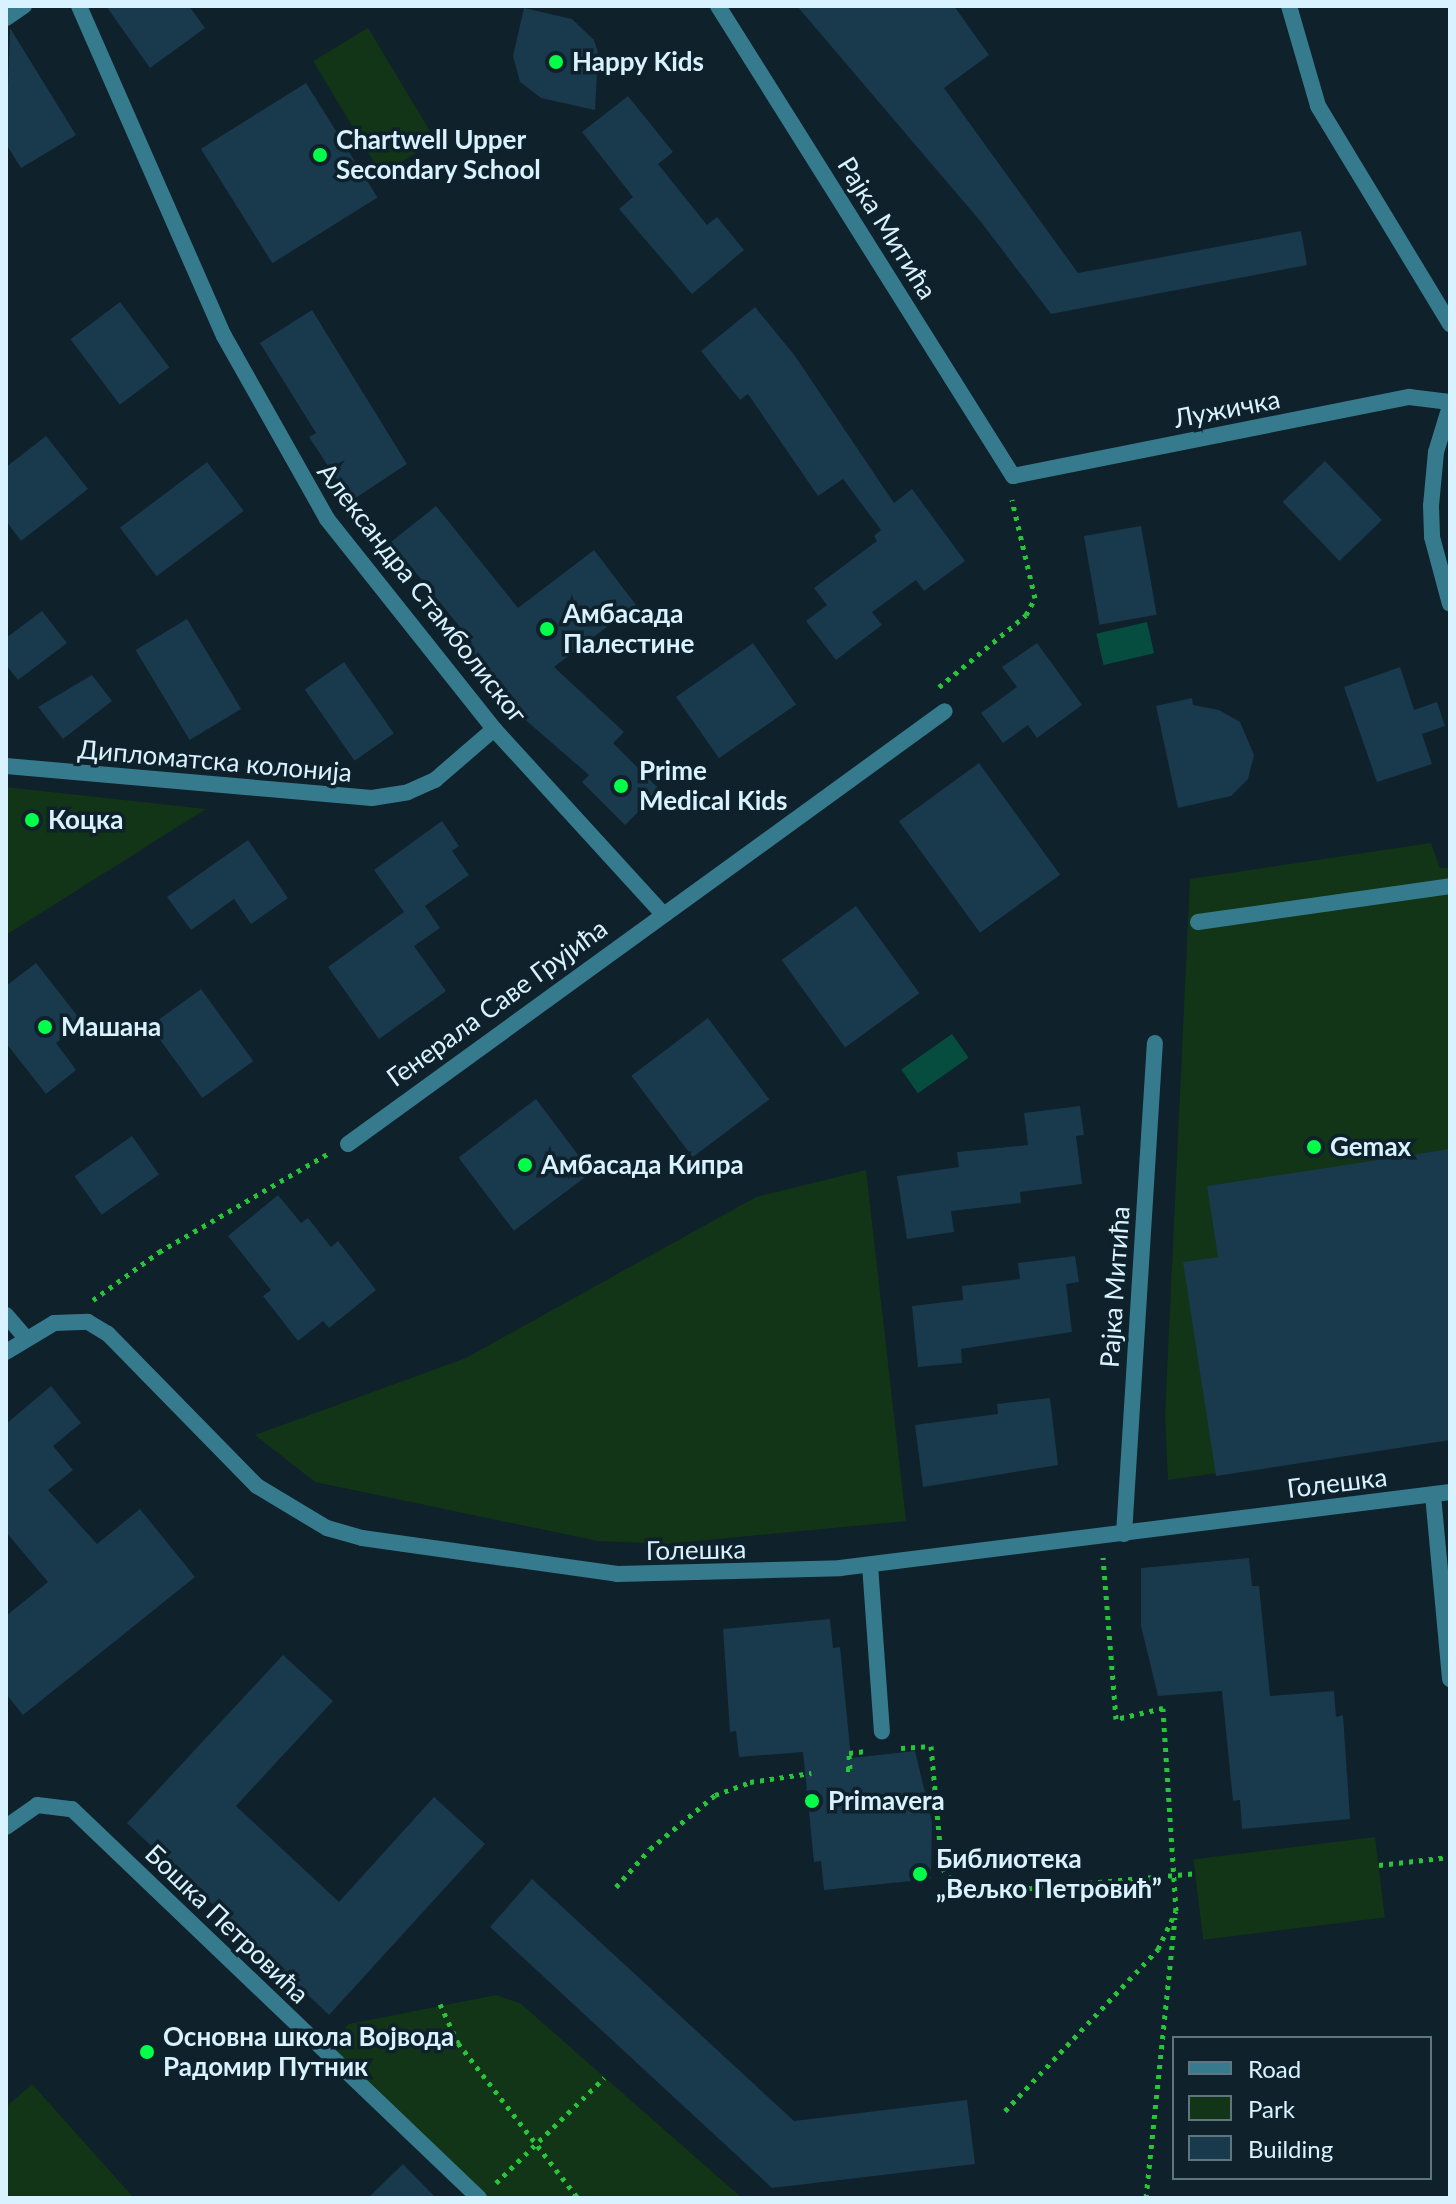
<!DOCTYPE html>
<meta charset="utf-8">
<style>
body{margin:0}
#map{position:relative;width:1456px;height:2204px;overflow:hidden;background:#0f212b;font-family:Lato,sans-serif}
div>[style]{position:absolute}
.green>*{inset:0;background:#113516;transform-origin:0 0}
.water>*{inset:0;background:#064c3f;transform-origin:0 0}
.building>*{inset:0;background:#19394d;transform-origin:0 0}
.path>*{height:5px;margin-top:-2.5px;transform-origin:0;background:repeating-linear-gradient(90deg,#27c53a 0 4px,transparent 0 10px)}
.service>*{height:16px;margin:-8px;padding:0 8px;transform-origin:8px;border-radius:8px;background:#367a8d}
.minor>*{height:16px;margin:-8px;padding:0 8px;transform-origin:8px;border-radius:8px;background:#367a8d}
.tertiary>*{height:16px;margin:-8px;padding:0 8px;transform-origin:8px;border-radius:8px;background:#367a8d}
.dots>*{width:22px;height:22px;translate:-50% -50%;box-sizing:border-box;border:4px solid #0f212b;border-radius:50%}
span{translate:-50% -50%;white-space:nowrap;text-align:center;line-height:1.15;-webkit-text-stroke:7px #0f212b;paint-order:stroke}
.poi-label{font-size:26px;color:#d8f3ff;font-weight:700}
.left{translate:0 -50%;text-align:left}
.street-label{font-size:26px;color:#d8f3ff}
.frame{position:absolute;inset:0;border:8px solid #d8f3ff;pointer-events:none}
.legend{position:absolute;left:1172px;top:2036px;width:260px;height:144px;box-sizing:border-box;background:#0f212b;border:2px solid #5f7580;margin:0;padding:10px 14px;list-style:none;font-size:24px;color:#d8f3ff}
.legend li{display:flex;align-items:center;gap:16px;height:40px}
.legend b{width:40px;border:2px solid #5f7580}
</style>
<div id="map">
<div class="green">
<div style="left:368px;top:28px;width:132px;height:64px;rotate:59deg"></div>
<div style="clip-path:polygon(6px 787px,206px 809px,6px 935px)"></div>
<div style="clip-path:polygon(1431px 843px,1440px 868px,1450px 868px,1450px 1440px,1168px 1480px,1165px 1416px,1190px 879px)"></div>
<div style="clip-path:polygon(866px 1170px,906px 1521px,666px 1544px,598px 1541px,315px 1482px,255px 1435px,466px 1358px,756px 1197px)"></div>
<div style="left:1375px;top:1837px;width:81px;height:183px;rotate:83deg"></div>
<div style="clip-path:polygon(496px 1995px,520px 2003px,742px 2198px,479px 2198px,323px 2049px,349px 2024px)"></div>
<div style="clip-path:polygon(32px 2084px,134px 2198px,6px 2198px,6px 2107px)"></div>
</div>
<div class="water">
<div style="left:1147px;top:622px;width:32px;height:52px;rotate:77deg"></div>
<div style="left:952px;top:1034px;width:29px;height:62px;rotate:55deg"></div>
</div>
<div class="building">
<div style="clip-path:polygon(106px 6px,189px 6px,205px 28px,150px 68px)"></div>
<div style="clip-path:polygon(797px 6px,954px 6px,989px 55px,944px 88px,1078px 273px,1301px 231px,1307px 265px,1051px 314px,981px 222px)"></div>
<div style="clip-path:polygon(524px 8px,572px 19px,594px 40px,598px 53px,595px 110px,541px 98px,520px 82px,513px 56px)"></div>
<div style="clip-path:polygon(10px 28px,76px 135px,21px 168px,6px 144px)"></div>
<div style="left:306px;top:83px;width:135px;height:124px;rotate:58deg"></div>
<div style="clip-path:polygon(628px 96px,673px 152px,658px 164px,707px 225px,717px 217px,744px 250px,692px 294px,619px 209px,633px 197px,582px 132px)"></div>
<div style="left:120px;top:302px;width:82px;height:62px;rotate:53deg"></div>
<div style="clip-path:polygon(755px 307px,795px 356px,894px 503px,912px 489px,965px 561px,924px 591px,916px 580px,872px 612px,882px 625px,836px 660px,806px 621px,827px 605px,814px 588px,877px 541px,874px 536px,881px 530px,843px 479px,818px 496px,748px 394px,740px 400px,701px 351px)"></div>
<div style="clip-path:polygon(312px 310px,407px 464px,351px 501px,309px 437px,316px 433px,260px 343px)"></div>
<div style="clip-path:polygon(46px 436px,88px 489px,21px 541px,6px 521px,6px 467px)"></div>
<div style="left:1325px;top:461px;width:82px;height:59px;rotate:46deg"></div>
<div style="left:207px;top:462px;width:61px;height:109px;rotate:53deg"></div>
<div style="clip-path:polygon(436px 506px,518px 608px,594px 550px,636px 605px,554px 667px,624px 732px,613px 743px,660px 790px,625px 825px,582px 782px,589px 775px,506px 703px,464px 648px,472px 642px,391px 542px)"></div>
<div style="left:1141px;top:526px;width:90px;height:58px;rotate:80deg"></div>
<div style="clip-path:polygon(42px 611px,67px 643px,18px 680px,6px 665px,6px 638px)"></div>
<div style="left:187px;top:619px;width:105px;height:60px;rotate:59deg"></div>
<div style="left:753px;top:643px;width:75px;height:94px;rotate:55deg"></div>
<div style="clip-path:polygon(1037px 643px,1082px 705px,1037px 738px,1028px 725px,1003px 743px,981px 713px,1017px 687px,1002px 667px)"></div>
<div style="left:344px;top:662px;width:87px;height:48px;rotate:55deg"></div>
<div style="clip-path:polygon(1400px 667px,1414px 710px,1437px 702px,1445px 726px,1422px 734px,1432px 764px,1377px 782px,1344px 687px)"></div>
<div style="clip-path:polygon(92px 675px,112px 701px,63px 739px,38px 707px)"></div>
<div style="clip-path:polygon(1192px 698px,1193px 705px,1219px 710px,1240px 722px,1254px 755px,1248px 779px,1231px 796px,1178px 808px,1156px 706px)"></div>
<div style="left:979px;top:763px;width:138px;height:99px;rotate:54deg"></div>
<div style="clip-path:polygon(442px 821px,459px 846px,452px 851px,469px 875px,425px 906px,440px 928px,414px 946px,446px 991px,379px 1039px,328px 967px,404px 912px,374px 870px)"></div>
<div style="clip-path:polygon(248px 840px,288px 898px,251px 924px,234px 899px,191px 930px,167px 897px)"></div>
<div style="left:856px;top:906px;width:108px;height:92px;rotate:54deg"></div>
<div style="clip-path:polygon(36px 963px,83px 1023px,56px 1043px,76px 1070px,46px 1094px,6px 1043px,6px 986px)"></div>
<div style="left:201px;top:989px;width:89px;height:63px;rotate:54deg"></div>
<div style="left:708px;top:1018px;width:102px;height:96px;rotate:53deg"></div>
<div style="left:536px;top:1099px;width:92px;height:97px;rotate:53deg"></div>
<div style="clip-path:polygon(1080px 1106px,1084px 1135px,1076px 1136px,1082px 1184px,1020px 1192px,1021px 1203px,951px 1211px,954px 1232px,907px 1239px,897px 1176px,959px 1167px,957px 1152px,1028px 1145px,1024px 1113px)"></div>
<div style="left:132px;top:1136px;width:47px;height:70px;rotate:55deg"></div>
<div style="clip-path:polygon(1450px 1149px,1450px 1440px,1216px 1476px,1183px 1262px,1218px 1257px,1207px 1186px)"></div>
<div style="clip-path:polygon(278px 1195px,301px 1223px,308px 1218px,331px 1247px,338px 1241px,376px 1290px,329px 1328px,323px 1321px,298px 1341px,263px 1296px,271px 1290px,228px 1236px)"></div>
<div style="clip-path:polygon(1075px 1256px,1079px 1282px,1066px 1284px,1072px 1332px,961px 1349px,962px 1363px,918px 1367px,912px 1306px,963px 1300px,962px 1286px,1020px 1279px,1018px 1263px)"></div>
<div style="clip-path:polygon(51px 1386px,81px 1423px,53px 1446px,73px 1470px,48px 1490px,97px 1544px,140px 1509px,195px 1577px,23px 1715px,6px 1694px,6px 1616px,48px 1582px,6px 1532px,6px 1424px)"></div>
<div style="clip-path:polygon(1050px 1398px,1058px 1465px,923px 1487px,915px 1425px,998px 1414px,997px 1404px)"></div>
<div style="clip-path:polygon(1249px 1558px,1252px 1586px,1259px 1586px,1270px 1696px,1334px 1691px,1336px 1717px,1343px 1715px,1350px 1819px,1242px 1829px,1240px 1800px,1233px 1801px,1222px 1691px,1158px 1696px,1141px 1626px,1141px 1568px)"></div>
<div style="clip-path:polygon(830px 1619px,833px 1648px,840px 1647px,851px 1758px,915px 1751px,932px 1822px,931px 1879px,824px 1890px,821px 1861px,814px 1862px,803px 1752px,739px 1757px,736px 1731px,730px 1732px,723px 1629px)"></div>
<div style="clip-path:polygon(283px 1655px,333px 1701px,236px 1806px,339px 1902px,434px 1797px,485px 1844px,329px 2015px,127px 1823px)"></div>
<div style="clip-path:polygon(532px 1879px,794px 2121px,967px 2100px,975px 2164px,772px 2188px,490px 1927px)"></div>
<div style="clip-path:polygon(403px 2164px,436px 2198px,368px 2198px)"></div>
</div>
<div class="path">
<div style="left:939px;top:687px;width:113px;rotate:-39.6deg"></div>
<div style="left:1026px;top:615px;width:19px;rotate:-62deg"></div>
<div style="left:1035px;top:598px;width:101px;rotate:-103.2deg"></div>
<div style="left:93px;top:1300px;width:82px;rotate:-36deg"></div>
<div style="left:159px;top:1252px;width:197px;rotate:-30.2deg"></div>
<div style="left:901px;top:1748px;width:30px;rotate:-4deg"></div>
<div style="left:931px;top:1746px;width:122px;rotate:84.8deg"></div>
<div style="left:942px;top:1868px;width:19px;rotate:51deg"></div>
<div style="left:954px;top:1883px;width:46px;rotate:10.1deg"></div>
<div style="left:999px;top:1891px;width:197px;rotate:-5.2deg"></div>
<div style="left:846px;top:1769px;width:4px"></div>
<div style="left:850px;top:1769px;width:16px;rotate:-94deg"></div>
<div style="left:849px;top:1753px;width:17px;rotate:-7deg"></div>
<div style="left:1379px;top:1865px;width:71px;rotate:-6.4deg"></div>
<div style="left:616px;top:1887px;width:51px;rotate:-48.2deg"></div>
<div style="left:650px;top:1849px;width:85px;rotate:-39.7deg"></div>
<div style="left:715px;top:1795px;width:37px;rotate:-20deg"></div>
<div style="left:750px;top:1782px;width:62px;rotate:-8.4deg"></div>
<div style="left:440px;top:2004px;width:43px;rotate:65.2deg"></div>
<div style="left:458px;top:2043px;width:196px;rotate:52.3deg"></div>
<div style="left:1005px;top:2111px;width:223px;rotate:-46.6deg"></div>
<div style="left:1158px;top:1949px;width:42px;rotate:-64.7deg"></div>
<div style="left:1176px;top:1911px;width:203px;rotate:-93.7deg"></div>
<div style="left:1163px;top:1708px;width:48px;rotate:166.8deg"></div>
<div style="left:1116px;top:1719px;width:162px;rotate:-94.6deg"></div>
<div style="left:496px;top:2183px;width:151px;rotate:-44.2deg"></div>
<div style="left:1146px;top:2198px;width:282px;rotate:-84.1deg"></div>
</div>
<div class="service">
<div style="left:1289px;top:6px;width:104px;rotate:73.8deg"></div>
<div style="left:1318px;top:106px;width:255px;rotate:58.8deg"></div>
<div style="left:1198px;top:922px;width:255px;rotate:-8.1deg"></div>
<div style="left:1433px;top:1495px;width:185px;rotate:84.7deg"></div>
<div style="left:870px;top:1565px;width:167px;rotate:85.9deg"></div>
</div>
<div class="minor">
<div style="left:79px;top:6px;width:360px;rotate:66.3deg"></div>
<div style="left:224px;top:336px;width:210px;rotate:60.6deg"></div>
<div style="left:327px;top:519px;width:268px;rotate:51.5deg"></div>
<div style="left:494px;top:729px;width:248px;rotate:47.6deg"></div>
<div style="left:718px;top:6px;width:555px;rotate:57.89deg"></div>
<div style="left:1013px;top:476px;width:404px;rotate:-11.3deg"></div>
<div style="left:1409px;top:397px;width:41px;rotate:7deg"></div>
<div style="left:6px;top:18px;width:22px;rotate:-34deg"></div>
<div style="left:6px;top:766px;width:367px;rotate:5deg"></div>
<div style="left:372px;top:798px;width:36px;rotate:-9deg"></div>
<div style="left:408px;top:792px;width:30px;rotate:-24deg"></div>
<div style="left:435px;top:780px;width:78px;rotate:-40.8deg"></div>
<div style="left:348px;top:1144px;width:737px;rotate:-35.95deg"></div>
<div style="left:6px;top:1315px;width:29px;rotate:49deg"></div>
<div style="left:6px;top:1352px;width:56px;rotate:-31.1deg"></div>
<div style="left:54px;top:1323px;width:34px;rotate:-2deg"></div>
<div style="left:88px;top:1322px;width:23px;rotate:31deg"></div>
<div style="left:108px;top:1334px;width:213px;rotate:45.6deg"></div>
<div style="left:257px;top:1486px;width:82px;rotate:31deg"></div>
<div style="left:327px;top:1528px;width:36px;rotate:16deg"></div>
<div style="left:362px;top:1538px;width:258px;rotate:8deg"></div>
<div style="left:617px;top:1574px;width:223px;rotate:-1.5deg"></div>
<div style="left:840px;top:1568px;width:615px;rotate:-7.1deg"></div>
<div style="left:1124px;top:1534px;width:492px;rotate:-86.4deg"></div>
<div style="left:6px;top:1827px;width:38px;rotate:-35deg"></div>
<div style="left:37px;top:1805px;width:35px;rotate:7deg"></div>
<div style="left:72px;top:1809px;width:563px;rotate:43.7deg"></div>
</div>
<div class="tertiary">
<div style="left:1450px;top:406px;width:48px;rotate:106.9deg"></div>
<div style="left:1436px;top:452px;width:54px;rotate:95.3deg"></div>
<div style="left:1431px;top:506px;width:31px;rotate:88deg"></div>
<div style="left:1432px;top:537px;width:69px;rotate:75deg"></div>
</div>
<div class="dots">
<div style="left:556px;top:62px;background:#04ff4b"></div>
<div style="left:320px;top:155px;background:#04ff4b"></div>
<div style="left:547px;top:629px;background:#04ff4b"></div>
<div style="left:621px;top:786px;background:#04ff4b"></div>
<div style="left:32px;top:820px;background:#04ff4b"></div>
<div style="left:45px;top:1027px;background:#04ff4b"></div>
<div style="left:1314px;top:1147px;background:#04ff4b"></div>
<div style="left:525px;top:1165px;background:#04ff4b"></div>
<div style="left:812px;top:1801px;background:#04ff4b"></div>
<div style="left:920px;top:1874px;background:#04ff4b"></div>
<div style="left:147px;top:2052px;background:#04ff4b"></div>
</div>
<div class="poi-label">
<span class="left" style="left:572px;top:62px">Happy Kids</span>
<span class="left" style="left:336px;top:155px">Chartwell Upper<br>Secondary School</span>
<span class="left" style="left:563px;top:629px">Амбасада<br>Палестине</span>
<span class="left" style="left:639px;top:786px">Prime<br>Medical Kids</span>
<span class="left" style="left:48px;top:820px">Коцка</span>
<span class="left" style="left:61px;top:1027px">Машана</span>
<span class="left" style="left:1330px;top:1147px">Gemax</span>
<span class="left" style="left:541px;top:1165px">Амбасада Кипра</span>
<span class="left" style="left:828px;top:1801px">Primavera</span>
<span class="left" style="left:936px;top:1874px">Библиотека<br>„Вељко Петровић”</span>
<span class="left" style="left:163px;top:2052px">Основна школа Војвода<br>Радомир Путник</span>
</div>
<div class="street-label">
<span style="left:887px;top:228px;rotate:58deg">Рајка Митића</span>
<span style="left:1227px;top:409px;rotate:-11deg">Лужичка</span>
<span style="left:422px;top:593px;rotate:52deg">Александра Стамболиског</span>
<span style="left:215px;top:761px;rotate:5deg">Дипломатска колонија</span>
<span style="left:497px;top:1003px;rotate:-36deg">Генерала Саве Грујића</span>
<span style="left:1115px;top:1287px;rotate:-86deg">Рајка Митића</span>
<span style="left:1337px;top:1483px;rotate:-7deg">Голешка</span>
<span style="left:696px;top:1550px;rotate:-1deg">Голешка</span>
<span style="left:227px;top:1924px;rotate:44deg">Бошка Петровића</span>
</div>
<div class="frame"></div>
<ul class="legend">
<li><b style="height:10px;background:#367a8d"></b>Road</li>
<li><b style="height:22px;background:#113516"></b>Park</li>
<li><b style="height:22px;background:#19394d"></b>Building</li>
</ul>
</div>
